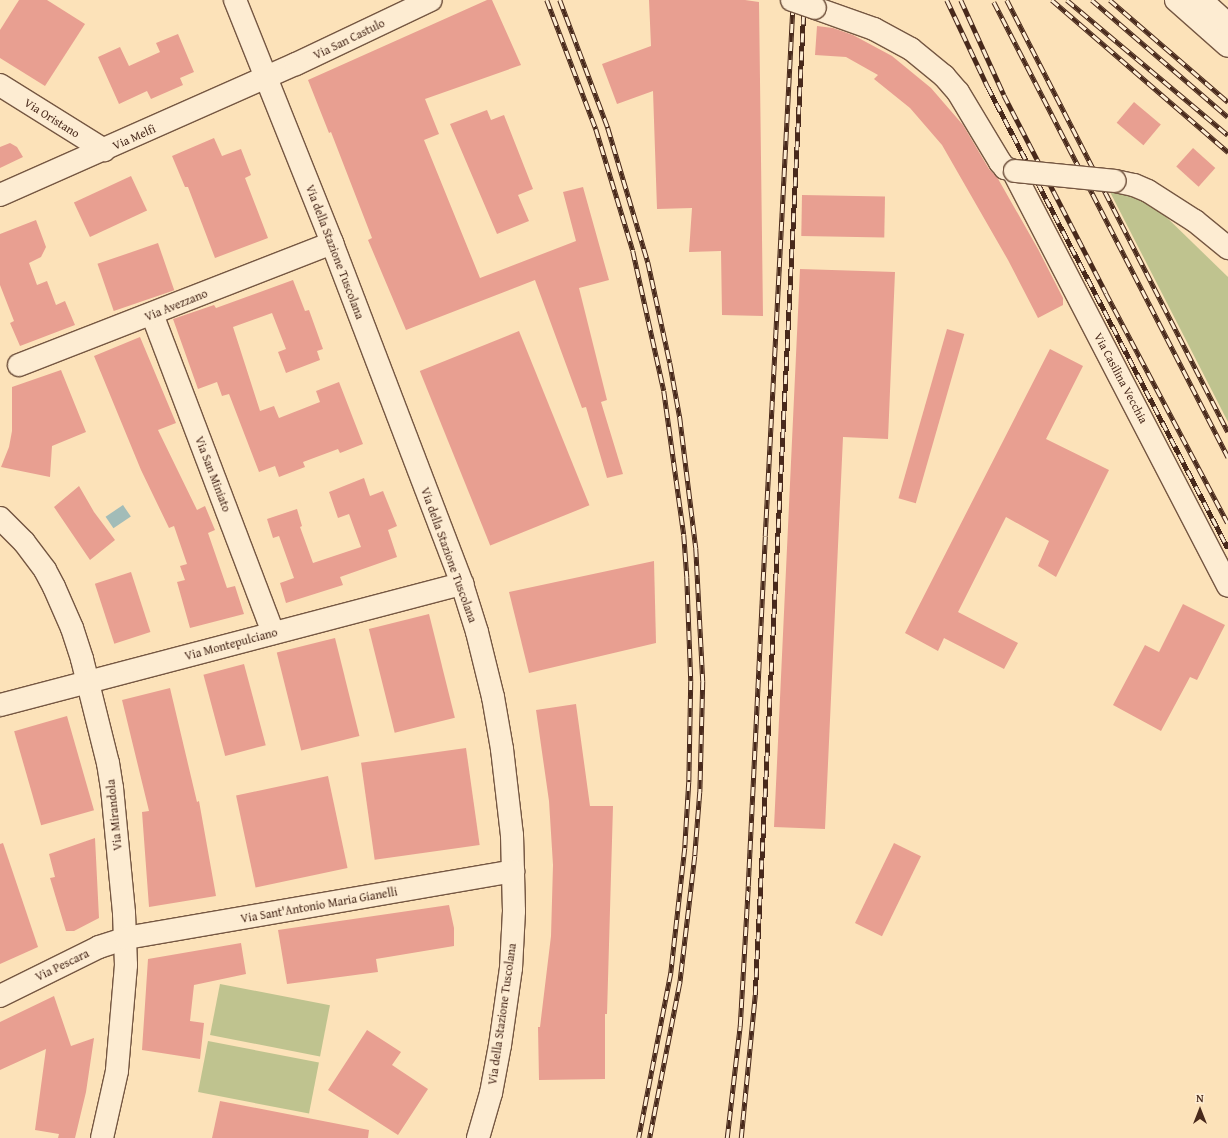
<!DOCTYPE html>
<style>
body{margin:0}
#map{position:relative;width:1228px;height:1138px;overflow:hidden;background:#fce2b9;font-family:"Gentium Book Plus",serif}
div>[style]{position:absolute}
.green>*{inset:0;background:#bfc38f;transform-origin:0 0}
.water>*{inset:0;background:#a2bcb8;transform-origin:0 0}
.building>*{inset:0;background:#e89f91;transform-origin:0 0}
.roads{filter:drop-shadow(1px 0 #755742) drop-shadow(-1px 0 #755742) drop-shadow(0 1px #755742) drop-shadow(0 -1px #755742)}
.minor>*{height:22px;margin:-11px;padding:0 11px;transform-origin:11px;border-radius:11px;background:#fdecd2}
.tertiary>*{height:22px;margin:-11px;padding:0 11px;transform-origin:11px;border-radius:11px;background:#fdecd2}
.secondary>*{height:22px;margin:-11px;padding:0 11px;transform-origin:11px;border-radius:11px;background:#fdecd2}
.rail>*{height:4.5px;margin-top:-2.25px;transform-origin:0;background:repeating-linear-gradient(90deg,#fdecd2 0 9px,#48291b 0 18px);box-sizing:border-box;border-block:1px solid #48291b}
.bridges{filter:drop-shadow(1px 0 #755742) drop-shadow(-1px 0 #755742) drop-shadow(0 1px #755742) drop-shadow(0 -1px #755742)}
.tertiary-bridge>*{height:22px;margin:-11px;padding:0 11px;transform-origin:11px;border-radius:11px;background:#fdecd2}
span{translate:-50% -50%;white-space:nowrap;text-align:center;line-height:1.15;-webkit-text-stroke:4px #fdecd2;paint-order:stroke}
.street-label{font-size:12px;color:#48291b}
.north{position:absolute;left:1180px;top:1090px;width:40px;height:40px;-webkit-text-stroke:3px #fdecd2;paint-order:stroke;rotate:0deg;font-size:11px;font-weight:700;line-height:16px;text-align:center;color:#48291b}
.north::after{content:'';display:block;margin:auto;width:14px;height:18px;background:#48291b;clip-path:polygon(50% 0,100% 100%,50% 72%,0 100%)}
</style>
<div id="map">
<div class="green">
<div style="clip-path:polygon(1109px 190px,1128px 191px,1157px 208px,1228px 277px,1228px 422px)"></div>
<div style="left:220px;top:984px;width:112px;height:52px;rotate:11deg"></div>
<div style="left:208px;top:1041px;width:113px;height:52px;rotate:11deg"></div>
</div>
<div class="water">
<div style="left:123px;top:505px;width:14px;height:21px;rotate:56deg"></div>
</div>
<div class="building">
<div style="clip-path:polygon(19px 0,47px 0,85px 24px,45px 86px,0 58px,0 30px)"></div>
<div style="clip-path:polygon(487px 0,492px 0,521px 65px,425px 99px,439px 134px,424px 140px,480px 278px,576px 241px,563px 192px,583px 187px,609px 280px,579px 288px,607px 400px,601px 402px,623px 474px,607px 478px,586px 407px,582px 408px,535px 280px,406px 330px,368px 240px,372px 238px,331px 132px,329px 133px,308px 80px)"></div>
<div style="clip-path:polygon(649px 0,745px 0,759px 2px,763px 316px,722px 315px,721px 251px,689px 252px,692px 208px,657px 209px,653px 91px,617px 104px,602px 64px,651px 46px)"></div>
<div style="clip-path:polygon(817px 26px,833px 28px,853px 35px,892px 56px,931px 88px,963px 125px,989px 169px,997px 177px,1038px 249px,1063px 298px,1063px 305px,1038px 318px,1008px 260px,942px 145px,910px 108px,874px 79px,878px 75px,846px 57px,815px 55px)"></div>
<div style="clip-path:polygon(178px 34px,194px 72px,180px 78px,183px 85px,151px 99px,147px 91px,119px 104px,98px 57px,120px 47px,129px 66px,160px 52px,156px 43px)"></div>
<div style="left:1134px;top:102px;width:35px;height:27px;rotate:40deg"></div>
<div style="clip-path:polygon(487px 110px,491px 120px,504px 115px,533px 189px,518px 195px,529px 221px,497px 234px,450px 124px)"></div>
<div style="clip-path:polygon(214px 138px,222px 156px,241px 149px,251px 175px,245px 178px,268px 238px,215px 258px,188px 187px,185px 187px,172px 156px)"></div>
<div style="clip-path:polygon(10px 143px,17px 147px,23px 157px,0 168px,0 147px)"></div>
<div style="left:1193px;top:148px;width:30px;height:25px;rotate:42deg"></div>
<div style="left:131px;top:176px;width:38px;height:63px;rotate:65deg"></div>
<div style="left:802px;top:195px;width:83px;height:41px;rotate:1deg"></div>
<div style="clip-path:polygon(36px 220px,46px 247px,41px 257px,29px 263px,37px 285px,47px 281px,56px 305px,65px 301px,75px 325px,20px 346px,10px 323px,14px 321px,0 285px,0 234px)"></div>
<div style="left:158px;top:243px;width:50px;height:64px;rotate:71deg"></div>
<div style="clip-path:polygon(800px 269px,895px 272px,888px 439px,843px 437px,825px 829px,774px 827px)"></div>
<div style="clip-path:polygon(293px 280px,305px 311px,309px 310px,323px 349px,317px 351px,320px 360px,286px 373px,278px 352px,286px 349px,272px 313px,233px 327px,260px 411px,274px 406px,279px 418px,320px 402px,316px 391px,339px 382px,363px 444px,340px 453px,338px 449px,303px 462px,305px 467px,279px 477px,275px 466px,259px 472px,229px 394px,222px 396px,217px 382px,198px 389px,173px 319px,214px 305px,216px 308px)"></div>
<div style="left:947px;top:329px;width:18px;height:176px;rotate:16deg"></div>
<div style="left:519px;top:331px;width:188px;height:107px;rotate:68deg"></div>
<div style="clip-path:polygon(140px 337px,176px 423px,158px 430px,197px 510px,205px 506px,215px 530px,208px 533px,227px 588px,235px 586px,244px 614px,190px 628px,177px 582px,185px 580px,180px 566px,187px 564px,174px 526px,169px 528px,141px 470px,94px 356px)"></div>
<div style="clip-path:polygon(1050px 349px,1083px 366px,1046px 439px,1109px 470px,1056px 577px,1038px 566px,1049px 541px,1006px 517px,958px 612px,1018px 643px,1004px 669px,944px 638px,938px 651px,905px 633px)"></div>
<div style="clip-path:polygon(61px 370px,86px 432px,52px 446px,50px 477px,1px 467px,9px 447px,12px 431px,12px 387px)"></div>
<div style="clip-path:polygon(364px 478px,370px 496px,383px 491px,397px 526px,388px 530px,397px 557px,340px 577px,343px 585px,286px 603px,280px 583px,294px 578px,279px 536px,273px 538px,267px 519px,297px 509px,302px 526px,300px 527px,313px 563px,361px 547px,349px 514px,338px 518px,329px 492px)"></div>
<div style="clip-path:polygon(79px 486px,94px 512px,115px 540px,90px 560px,54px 507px)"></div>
<div style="clip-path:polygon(654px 561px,656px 643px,529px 673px,509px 592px)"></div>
<div style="left:131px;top:572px;width:63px;height:38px;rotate:72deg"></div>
<div style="clip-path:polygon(1183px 604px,1225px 625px,1197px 680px,1190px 677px,1161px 731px,1113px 705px,1145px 645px,1159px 652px)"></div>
<div style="left:429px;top:614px;width:107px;height:62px;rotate:76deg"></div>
<div style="left:335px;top:638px;width:101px;height:60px;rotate:76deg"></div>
<div style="left:244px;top:664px;width:84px;height:42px;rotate:75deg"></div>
<div style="clip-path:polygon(170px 688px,197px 802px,199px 801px,216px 896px,149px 907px,142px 812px,149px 811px,122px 700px)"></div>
<div style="clip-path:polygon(576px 704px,590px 806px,613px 806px,607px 1014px,605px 1014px,605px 1079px,539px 1080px,538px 1027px,540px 1027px,551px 936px,553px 865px,549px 801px,536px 710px)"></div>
<div style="left:67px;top:716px;width:98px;height:55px;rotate:74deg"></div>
<div style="left:466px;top:748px;width:98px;height:106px;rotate:82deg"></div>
<div style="left:328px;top:776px;width:94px;height:94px;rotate:78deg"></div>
<div style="clip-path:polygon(95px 838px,99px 918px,74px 931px,66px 931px,50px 878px,55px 877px,49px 854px)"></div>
<div style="clip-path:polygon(3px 843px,38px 947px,0 964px,0 844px)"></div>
<div style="left:894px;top:843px;width:30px;height:89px;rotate:26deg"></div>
<div style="clip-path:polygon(449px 905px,454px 928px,454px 946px,376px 959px,378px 972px,287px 984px,278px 930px)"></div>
<div style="clip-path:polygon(241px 943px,246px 974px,194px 985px,190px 1021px,204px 1023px,200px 1059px,142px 1050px,148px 959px)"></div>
<div style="clip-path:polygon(54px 996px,71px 1046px,94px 1038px,86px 1092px,75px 1138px,58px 1138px,59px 1134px,35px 1130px,46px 1049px,0 1070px,0 1022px)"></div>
<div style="clip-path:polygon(367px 1030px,401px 1052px,392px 1065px,428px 1089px,398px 1135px,328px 1090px)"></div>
<div style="clip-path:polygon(220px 1101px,369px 1130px,368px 1138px,212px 1138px)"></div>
</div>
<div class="roads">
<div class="minor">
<div style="left:235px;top:0;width:262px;rotate:68.2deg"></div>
<div style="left:332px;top:243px;width:365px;rotate:69.1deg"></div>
<div style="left:462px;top:584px;width:50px;rotate:72.6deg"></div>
<div style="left:477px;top:632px;width:67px;rotate:76.2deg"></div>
<div style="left:493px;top:697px;width:53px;rotate:80.2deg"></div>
<div style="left:502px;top:749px;width:87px;rotate:83.4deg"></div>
<div style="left:512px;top:835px;width:76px;rotate:88.5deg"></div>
<div style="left:514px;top:911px;width:57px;rotate:93deg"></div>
<div style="left:511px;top:968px;width:78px;rotate:98.1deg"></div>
<div style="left:500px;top:1045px;width:49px;rotate:100.6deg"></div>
<div style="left:491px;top:1093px;width:47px;rotate:106.1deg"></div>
<div style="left:0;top:85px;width:123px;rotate:32deg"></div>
<div style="left:1013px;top:171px;width:467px;rotate:62.6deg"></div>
<div style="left:0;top:195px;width:324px;rotate:-23.9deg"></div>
<div style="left:296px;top:64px;width:149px;rotate:-25.4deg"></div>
<div style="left:152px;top:314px;width:341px;rotate:69.2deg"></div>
<div style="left:19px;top:365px;width:336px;rotate:-21.3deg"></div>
<div style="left:0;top:518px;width:34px;rotate:45deg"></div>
<div style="left:24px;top:542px;width:35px;rotate:53deg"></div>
<div style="left:45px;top:570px;width:19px;rotate:62deg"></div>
<div style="left:54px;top:587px;width:45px;rotate:66.3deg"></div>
<div style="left:72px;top:628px;width:33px;rotate:72deg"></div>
<div style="left:82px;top:659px;width:107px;rotate:76deg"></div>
<div style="left:108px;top:763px;width:25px;rotate:81deg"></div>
<div style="left:112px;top:788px;width:126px;rotate:84.5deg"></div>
<div style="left:124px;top:913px;width:52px;rotate:87.8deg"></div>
<div style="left:126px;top:965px;width:106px;rotate:94.9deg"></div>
<div style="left:117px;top:1071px;width:69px;rotate:102.6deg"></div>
<div style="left:0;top:705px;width:478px;rotate:-14.7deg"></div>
<div style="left:0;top:996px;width:110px;rotate:-26.3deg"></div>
<div style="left:99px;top:947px;width:28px;rotate:-18deg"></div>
<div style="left:126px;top:938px;width:393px;rotate:-9.8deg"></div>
</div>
<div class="tertiary">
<div style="left:815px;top:8px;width:63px;rotate:19.6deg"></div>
<div style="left:874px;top:29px;width:42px;rotate:28.4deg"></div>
<div style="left:911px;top:49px;width:43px;rotate:39.3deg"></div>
<div style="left:944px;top:76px;width:21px;rotate:49deg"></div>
<div style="left:958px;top:92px;width:82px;rotate:59deg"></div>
<div style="left:1000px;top:162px;width:8px;rotate:50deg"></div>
<div style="left:1005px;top:168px;width:10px;rotate:17deg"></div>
<div style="left:1115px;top:181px;width:19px;rotate:12deg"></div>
<div style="left:1134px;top:185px;width:15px;rotate:23deg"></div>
<div style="left:1148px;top:191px;width:56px;rotate:32.6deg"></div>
<div style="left:1195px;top:221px;width:43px;rotate:39.3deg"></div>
</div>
<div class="secondary">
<div style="left:1176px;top:0;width:69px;rotate:41.5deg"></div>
<div style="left:1201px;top:0;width:36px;rotate:42deg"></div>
</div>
</div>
<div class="rail">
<div style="left:547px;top:0;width:138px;rotate:69.2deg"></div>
<div style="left:596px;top:129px;width:127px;rotate:73.1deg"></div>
<div style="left:633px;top:251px;width:143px;rotate:77.5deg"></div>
<div style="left:664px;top:391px;width:145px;rotate:82.1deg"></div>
<div style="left:684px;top:535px;width:42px;rotate:85.9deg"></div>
<div style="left:687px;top:577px;width:104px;rotate:87.8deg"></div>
<div style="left:691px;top:681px;width:101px;rotate:91.1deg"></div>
<div style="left:689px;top:782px;width:66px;rotate:93.5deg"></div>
<div style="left:685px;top:848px;width:126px;rotate:96.4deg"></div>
<div style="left:671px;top:973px;width:168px;rotate:101deg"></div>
<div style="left:560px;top:0;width:137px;rotate:69.4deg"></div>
<div style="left:608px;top:128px;width:140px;rotate:73.4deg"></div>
<div style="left:648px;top:262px;width:103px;rotate:77.7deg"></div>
<div style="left:670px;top:363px;width:56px;rotate:79.7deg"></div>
<div style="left:680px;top:418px;width:131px;rotate:83deg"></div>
<div style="left:696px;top:548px;width:133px;rotate:87deg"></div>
<div style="left:703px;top:681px;width:111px;rotate:91.5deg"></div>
<div style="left:700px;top:792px;width:64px;rotate:94.5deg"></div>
<div style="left:695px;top:856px;width:128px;rotate:96.7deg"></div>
<div style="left:680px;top:983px;width:158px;rotate:101deg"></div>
<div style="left:947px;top:0;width:96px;rotate:64.8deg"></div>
<div style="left:988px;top:87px;width:520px;rotate:62.5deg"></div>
<div style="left:961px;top:0;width:104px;rotate:65.6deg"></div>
<div style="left:1004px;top:95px;width:223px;rotate:62.7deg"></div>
<div style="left:1106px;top:293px;width:260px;rotate:62.1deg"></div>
<div style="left:1007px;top:0;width:485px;rotate:62.9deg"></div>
<div style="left:1052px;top:0;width:233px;rotate:40.8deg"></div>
<div style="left:1067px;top:0;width:210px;rotate:40deg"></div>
<div style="left:1092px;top:0;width:179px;rotate:40.7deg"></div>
<div style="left:1110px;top:0;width:156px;rotate:40.8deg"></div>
<div style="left:994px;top:2px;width:512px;rotate:62.78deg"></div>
<div style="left:727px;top:1138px;width:113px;rotate:-83.4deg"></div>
<div style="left:740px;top:1026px;width:140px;rotate:-86.7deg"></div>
<div style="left:748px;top:886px;width:350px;rotate:-87.2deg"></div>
<div style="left:765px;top:536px;width:537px;rotate:-87.01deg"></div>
<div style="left:741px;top:1138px;width:144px;rotate:-84.4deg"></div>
<div style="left:755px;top:995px;width:996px;rotate:-87.18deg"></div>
</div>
<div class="bridges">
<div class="tertiary-bridge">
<div style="left:792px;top:0;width:24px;rotate:19deg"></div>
<div style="left:1015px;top:171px;width:100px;rotate:5.7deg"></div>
</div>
</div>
<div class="street-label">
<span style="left:349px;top:39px;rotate:-26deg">Via San Castulo</span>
<span style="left:52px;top:118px;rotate:32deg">Via Oristano</span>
<span style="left:134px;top:137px;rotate:-24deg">Via Melfi</span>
<span style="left:335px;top:252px;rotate:69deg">Via della Stazione Tuscolana</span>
<span style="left:176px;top:305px;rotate:-22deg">Via Avezzano</span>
<span style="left:1121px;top:378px;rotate:62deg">Via Casilina Vecchia</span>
<span style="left:213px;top:474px;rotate:69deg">Via San Miniato</span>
<span style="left:449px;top:555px;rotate:70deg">Via della Stazione Tuscolana</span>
<span style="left:231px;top:644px;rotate:-15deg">Via Montepulciano</span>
<span style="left:114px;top:815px;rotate:-96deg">Via Mirandola</span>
<span style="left:319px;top:905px;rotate:-10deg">Via Sant'Antonio Maria Gianelli</span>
<span style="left:62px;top:965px;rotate:-26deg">Via Pescara</span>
<span style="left:502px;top:1014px;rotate:-82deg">Via della Stazione Tuscolana</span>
</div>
<div class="north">N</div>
</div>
